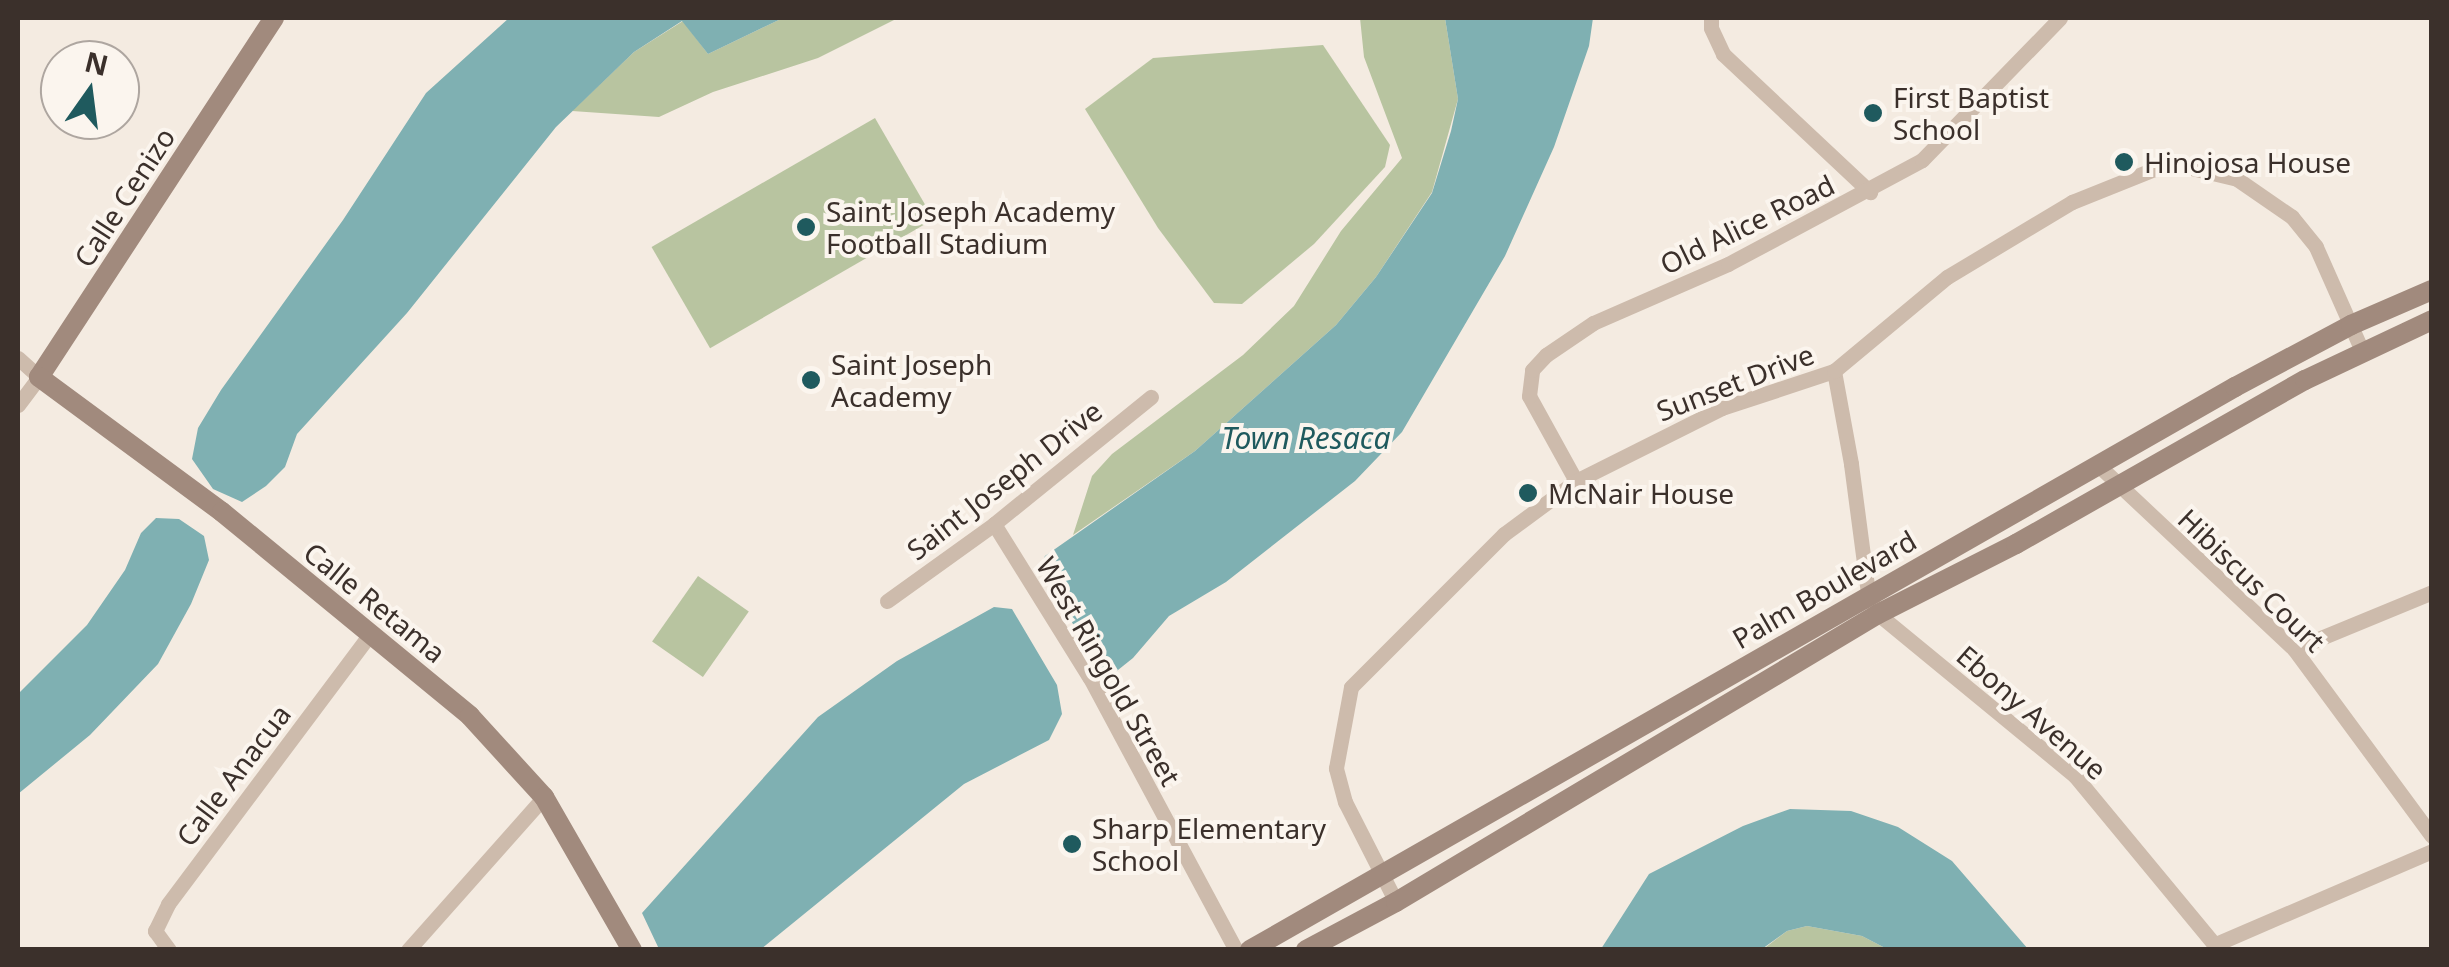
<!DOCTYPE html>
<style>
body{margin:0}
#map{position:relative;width:2449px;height:967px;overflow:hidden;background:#f4ebe1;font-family:"Noto Sans",sans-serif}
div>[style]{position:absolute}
.green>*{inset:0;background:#b8c4a0;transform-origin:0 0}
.water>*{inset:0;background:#7fb0b2}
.street>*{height:15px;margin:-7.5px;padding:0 7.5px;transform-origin:7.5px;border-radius:7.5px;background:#cdbbac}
.secondary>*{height:20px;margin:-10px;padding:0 10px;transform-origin:10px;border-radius:10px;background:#a18a7d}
.dots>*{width:28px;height:28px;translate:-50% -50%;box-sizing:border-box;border:5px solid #fbf5ee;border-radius:50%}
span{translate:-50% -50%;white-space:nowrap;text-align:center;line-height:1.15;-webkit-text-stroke:8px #fbf5ee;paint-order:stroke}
.poi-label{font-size:28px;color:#3b302b}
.left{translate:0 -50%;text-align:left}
.street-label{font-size:28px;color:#3b302b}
.water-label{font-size:30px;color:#1f5a5e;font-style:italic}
.frame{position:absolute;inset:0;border:20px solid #3b302b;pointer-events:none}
.north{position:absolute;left:40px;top:40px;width:100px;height:100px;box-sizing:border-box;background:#fbf5ee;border:2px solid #aea6a0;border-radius:50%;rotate:14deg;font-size:28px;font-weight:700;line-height:40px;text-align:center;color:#3b302b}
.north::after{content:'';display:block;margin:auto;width:35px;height:45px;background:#1f5a5e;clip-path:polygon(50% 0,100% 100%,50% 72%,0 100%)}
</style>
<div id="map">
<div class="green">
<div style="clip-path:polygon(783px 18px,898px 18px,818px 58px,713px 92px,659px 117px,572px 111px,634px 52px,683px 21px,708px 54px)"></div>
<div style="clip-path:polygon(1360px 18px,1445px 18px,1458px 99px,1432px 192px,1376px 277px,1336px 325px,1195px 451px,1073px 535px,1092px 476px,1112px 454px,1243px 355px,1294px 306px,1341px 231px,1402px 158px,1364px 57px)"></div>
<div style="clip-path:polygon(1323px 45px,1390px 145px,1385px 167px,1314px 244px,1242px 304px,1214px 303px,1158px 228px,1085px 109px,1153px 58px)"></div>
<div style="left:875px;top:118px;width:117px;height:258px;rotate:60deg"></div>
<div style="left:698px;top:576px;width:62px;height:80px;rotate:35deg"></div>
<div style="clip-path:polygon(1807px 926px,1862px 936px,1887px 949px,1762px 950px,1787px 931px)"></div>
</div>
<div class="water">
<div style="clip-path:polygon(509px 18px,783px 18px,708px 54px,682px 21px,634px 52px,556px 127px,407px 313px,297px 434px,285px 467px,266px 486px,242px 502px,213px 489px,192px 459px,198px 428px,221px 390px,343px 220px,426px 93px)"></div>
<div style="clip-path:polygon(1445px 18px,1593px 18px,1589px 46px,1554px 147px,1505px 256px,1402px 432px,1355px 481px,1226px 582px,1169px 616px,1133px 658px,1113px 674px,1098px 671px,1041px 564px,1045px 556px,1195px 451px,1336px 325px,1376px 277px,1432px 193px,1451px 131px,1458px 99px)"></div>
<div style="clip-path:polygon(156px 518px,179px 519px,204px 536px,209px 560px,191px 604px,158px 664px,90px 735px,18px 794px,18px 694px,87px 625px,125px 570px,141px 533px)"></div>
<div style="clip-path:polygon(994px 607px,1012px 609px,1057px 685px,1062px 714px,1049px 740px,964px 784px,761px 949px,659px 949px,642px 913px,818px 717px,897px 661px)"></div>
<div style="clip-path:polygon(1790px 809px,1851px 811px,1898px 827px,1952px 861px,2028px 949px,1887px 949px,1862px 936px,1807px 926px,1787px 931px,1762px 949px,1601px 949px,1649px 874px,1743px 826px)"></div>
</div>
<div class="street">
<div style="left:1711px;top:18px;width:10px;rotate:90deg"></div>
<div style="left:1711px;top:28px;width:29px;rotate:65deg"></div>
<div style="left:1723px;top:54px;width:202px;rotate:43.2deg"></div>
<div style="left:18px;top:358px;width:28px;rotate:42deg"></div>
<div style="left:39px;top:377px;width:35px;rotate:127deg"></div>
<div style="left:1834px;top:371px;width:95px;rotate:79.6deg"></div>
<div style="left:1851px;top:464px;width:131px;rotate:82.5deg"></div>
<div style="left:1868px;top:594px;width:22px;rotate:63deg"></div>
<div style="left:1878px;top:614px;width:255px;rotate:39.4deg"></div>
<div style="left:2075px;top:776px;width:226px;rotate:50.4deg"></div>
<div style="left:2098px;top:465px;width:269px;rotate:43.2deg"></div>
<div style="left:2294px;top:649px;width:232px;rotate:53.6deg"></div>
<div style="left:1576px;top:481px;width:97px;rotate:-118.9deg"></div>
<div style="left:1529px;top:396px;width:26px;rotate:-83deg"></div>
<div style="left:1532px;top:370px;width:21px;rotate:-47deg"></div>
<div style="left:1546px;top:355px;width:57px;rotate:-34.2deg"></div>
<div style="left:1593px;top:323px;width:147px;rotate:-23.6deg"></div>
<div style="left:1728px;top:264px;width:220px;rotate:-28.2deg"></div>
<div style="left:1922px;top:160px;width:198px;rotate:-45.8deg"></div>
<div style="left:994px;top:524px;width:181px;rotate:58.1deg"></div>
<div style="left:1090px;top:678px;width:309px;rotate:61.8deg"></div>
<div style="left:887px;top:601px;width:132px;rotate:-35.7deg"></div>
<div style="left:994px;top:524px;width:202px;rotate:-39deg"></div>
<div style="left:2294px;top:649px;width:149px;rotate:-22.4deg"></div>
<div style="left:1396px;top:902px;width:112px;rotate:-117deg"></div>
<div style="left:1345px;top:802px;width:35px;rotate:-105deg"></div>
<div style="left:1336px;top:768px;width:82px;rotate:-79.5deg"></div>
<div style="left:1351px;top:687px;width:216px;rotate:-45deg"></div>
<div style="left:1504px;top:534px;width:89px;rotate:-36.4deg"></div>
<div style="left:1576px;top:481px;width:163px;rotate:-26.6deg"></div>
<div style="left:1722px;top:408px;width:118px;rotate:-18.3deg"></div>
<div style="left:1834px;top:371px;width:147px;rotate:-39.8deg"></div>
<div style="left:1947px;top:277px;width:146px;rotate:-31deg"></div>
<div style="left:2072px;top:202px;width:88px;rotate:-21.9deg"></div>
<div style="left:2154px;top:169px;width:29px;rotate:-6deg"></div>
<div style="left:2183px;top:166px;width:56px;rotate:13.5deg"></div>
<div style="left:2237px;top:179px;width:67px;rotate:34.6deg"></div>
<div style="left:2292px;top:217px;width:38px;rotate:51deg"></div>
<div style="left:2316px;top:247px;width:114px;rotate:66.1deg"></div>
<div style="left:2216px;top:944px;width:235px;rotate:-23.3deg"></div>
<div style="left:169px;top:950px;width:24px;rotate:-126deg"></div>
<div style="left:155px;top:931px;width:30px;rotate:-64deg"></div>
<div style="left:168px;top:904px;width:337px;rotate:-53.2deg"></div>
<div style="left:408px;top:950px;width:205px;rotate:-48.4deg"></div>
</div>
<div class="secondary">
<div style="left:274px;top:18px;width:429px;rotate:123.2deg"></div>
<div style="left:39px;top:377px;width:227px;rotate:36.4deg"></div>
<div style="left:222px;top:512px;width:321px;rotate:39.4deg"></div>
<div style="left:470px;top:716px;width:110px;rotate:47.6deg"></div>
<div style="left:544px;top:797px;width:177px;rotate:60.1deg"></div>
<div style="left:1250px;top:950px;width:1135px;rotate:-29.75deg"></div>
<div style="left:2235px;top:387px;width:132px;rotate:-28.1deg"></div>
<div style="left:2351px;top:325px;width:88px;rotate:-23.4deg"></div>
<div style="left:1306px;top:950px;width:102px;rotate:-28.1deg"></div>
<div style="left:1396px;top:902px;width:561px;rotate:-30.86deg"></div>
<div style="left:1878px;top:614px;width:155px;rotate:-26.9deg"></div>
<div style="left:2016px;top:544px;width:332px;rotate:-29.6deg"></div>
<div style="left:2305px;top:380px;width:140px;rotate:-25.3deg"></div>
</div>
<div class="dots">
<div style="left:1873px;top:113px;background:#1f5a5e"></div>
<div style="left:2124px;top:162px;background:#1f5a5e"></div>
<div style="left:806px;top:227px;background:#1f5a5e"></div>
<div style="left:811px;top:380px;background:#1f5a5e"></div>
<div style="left:1528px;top:493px;background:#1f5a5e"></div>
<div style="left:1072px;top:844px;background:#1f5a5e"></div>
</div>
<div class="poi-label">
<span class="left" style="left:1893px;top:113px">First Baptist<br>School</span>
<span class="left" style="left:2144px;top:162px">Hinojosa House</span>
<span class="left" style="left:826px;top:227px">Saint Joseph Academy<br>Football Stadium</span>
<span class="left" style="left:831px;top:380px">Saint Joseph<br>Academy</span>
<span class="left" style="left:1548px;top:493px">McNair House</span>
<span class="left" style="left:1092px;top:844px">Sharp Elementary<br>School</span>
</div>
<div class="street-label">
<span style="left:124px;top:197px;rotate:-57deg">Calle Cenizo</span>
<span style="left:1747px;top:224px;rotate:-26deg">Old Alice Road</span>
<span style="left:1735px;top:382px;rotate:-21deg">Sunset Drive</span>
<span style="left:1004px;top:480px;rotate:-38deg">Saint Joseph Drive</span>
<span style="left:2252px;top:580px;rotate:44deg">Hibiscus Court</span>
<span style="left:1824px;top:589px;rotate:-30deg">Palm Boulevard</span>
<span style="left:375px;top:602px;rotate:39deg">Calle Retama</span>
<span style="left:1109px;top:671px;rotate:60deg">West Ringold Street</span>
<span style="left:2032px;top:712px;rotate:41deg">Ebony Avenue</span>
<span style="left:233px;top:775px;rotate:-53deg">Calle Anacua</span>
</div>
<div class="water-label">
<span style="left:1306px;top:438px">Town Resaca</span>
</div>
<div class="frame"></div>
<div class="north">N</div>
</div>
